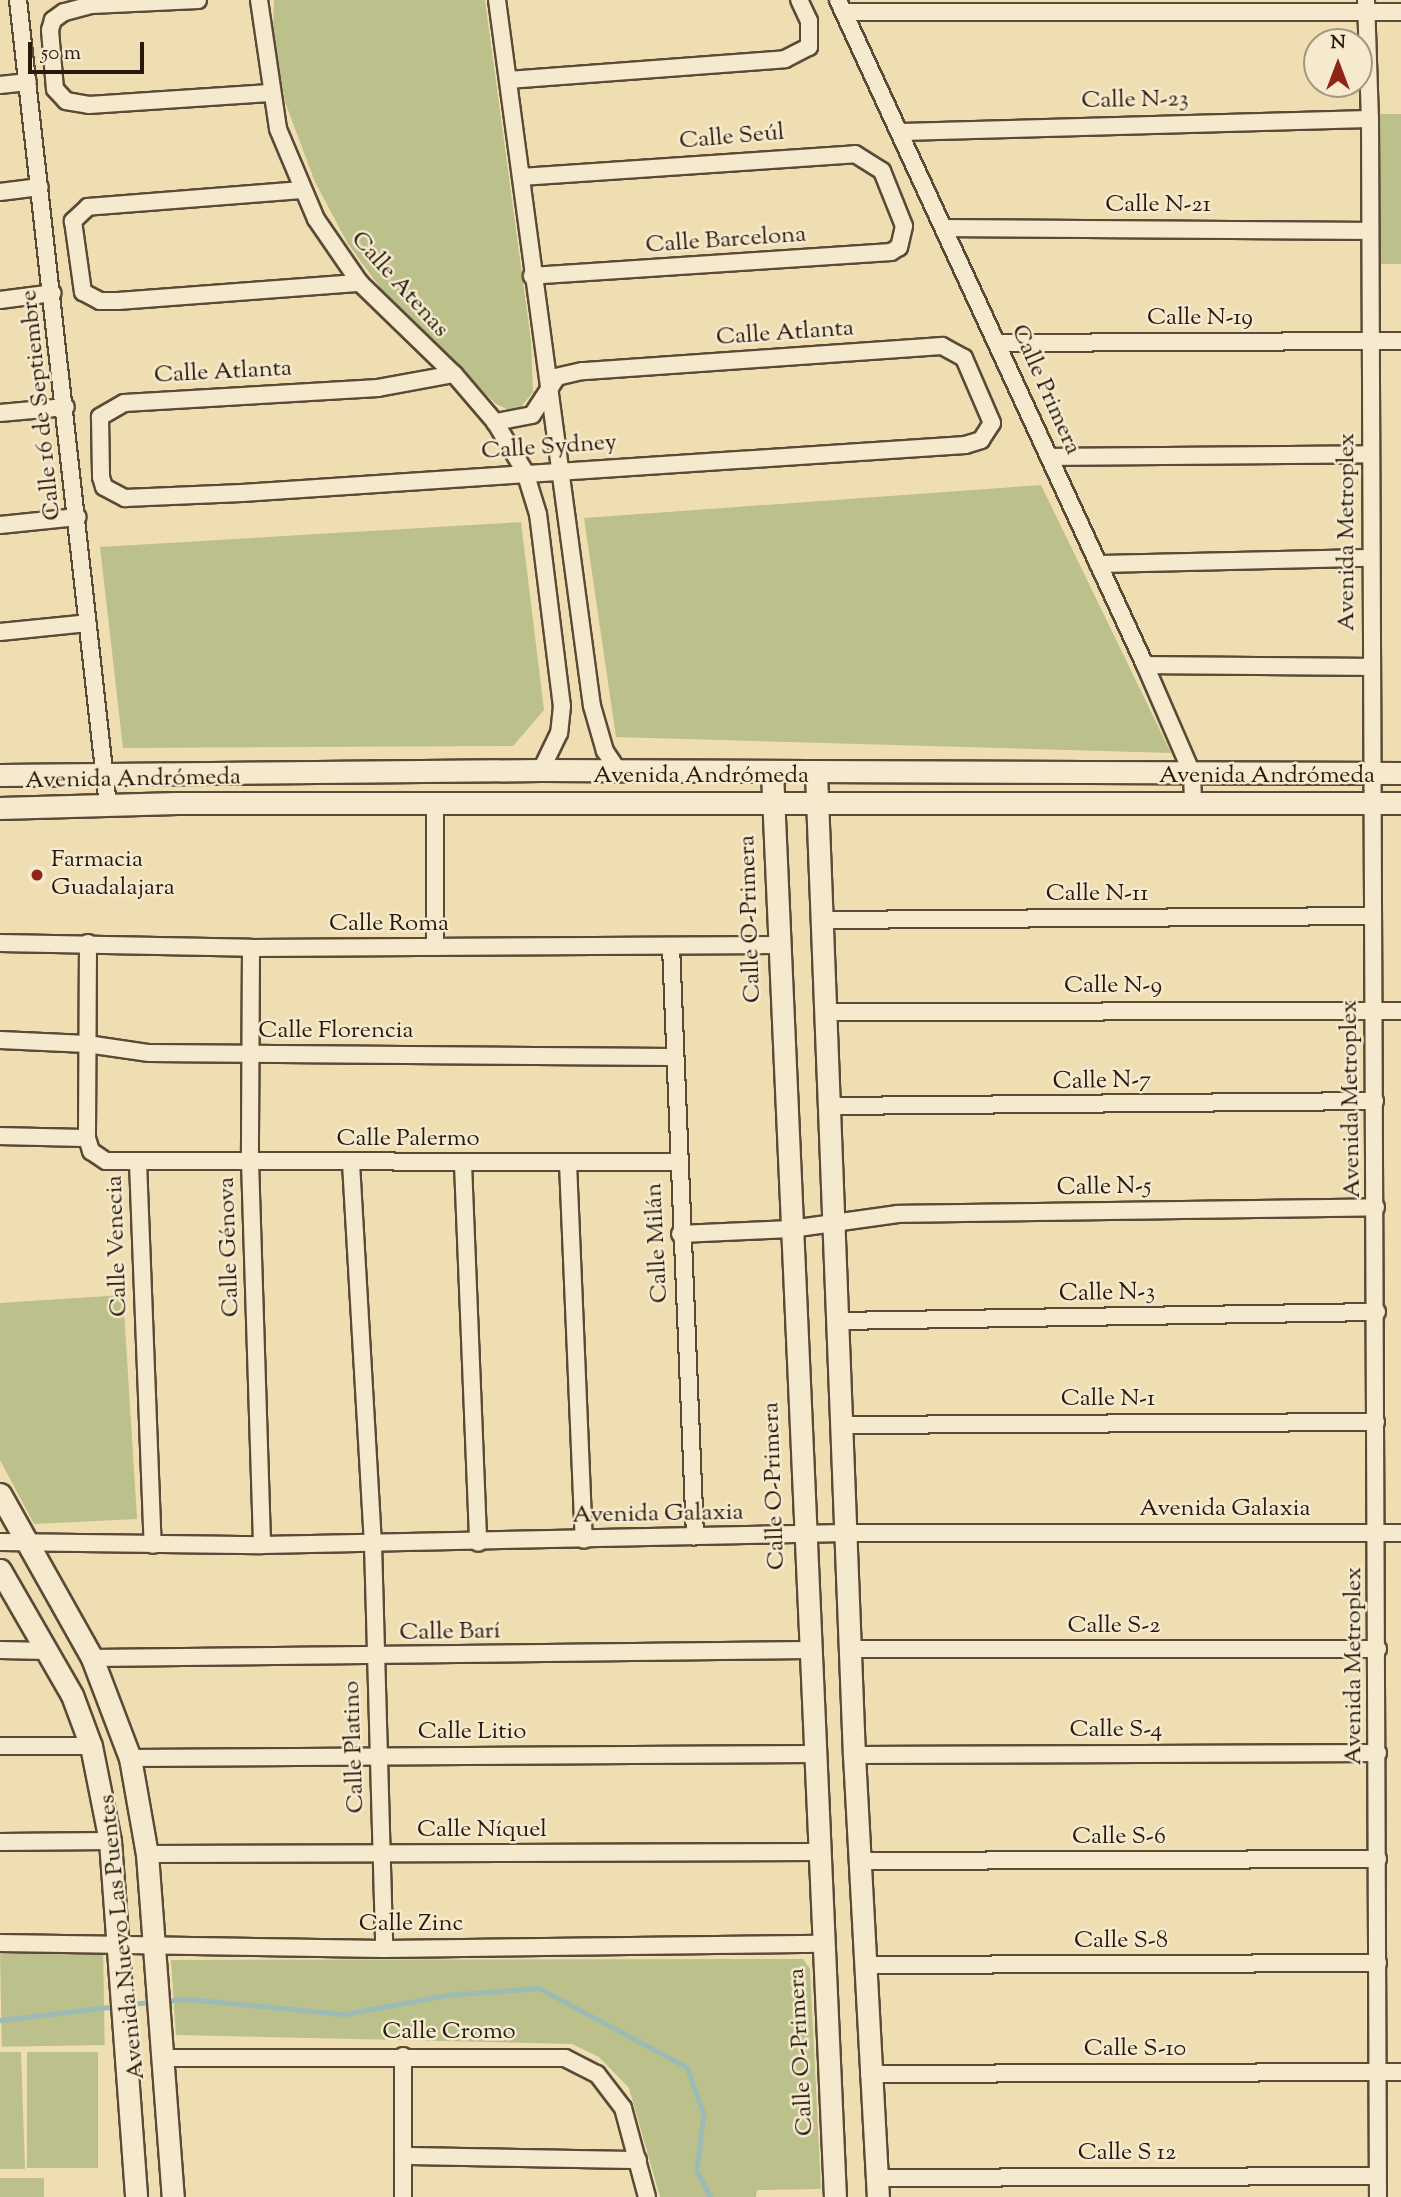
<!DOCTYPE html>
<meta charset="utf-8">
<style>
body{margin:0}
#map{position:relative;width:1401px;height:2197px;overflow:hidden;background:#f0deb3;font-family:"Sorts Mill Goudy",serif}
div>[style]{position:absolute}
.green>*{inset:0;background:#bcc08a;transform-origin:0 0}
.stream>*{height:4.5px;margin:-2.25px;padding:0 2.25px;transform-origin:2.25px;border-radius:2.25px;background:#9dbbb5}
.roads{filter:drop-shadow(2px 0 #5b4a36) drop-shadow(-2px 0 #5b4a36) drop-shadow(0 2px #5b4a36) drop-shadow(0 -2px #5b4a36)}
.street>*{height:16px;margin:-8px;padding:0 8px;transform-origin:8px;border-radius:8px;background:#f5eace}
.secondary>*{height:21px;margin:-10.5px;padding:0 10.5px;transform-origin:10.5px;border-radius:10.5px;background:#f5eace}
.dots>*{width:19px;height:19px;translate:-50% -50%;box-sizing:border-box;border:4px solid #f5eace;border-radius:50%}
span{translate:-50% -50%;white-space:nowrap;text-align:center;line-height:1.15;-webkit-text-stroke:5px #f5eace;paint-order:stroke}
.street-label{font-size:24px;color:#29180c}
.poi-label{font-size:24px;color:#29180c}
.left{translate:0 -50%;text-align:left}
.north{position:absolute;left:1303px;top:28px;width:70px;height:70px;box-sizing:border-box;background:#f5eace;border:2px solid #a39680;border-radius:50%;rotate:0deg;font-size:19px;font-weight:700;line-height:28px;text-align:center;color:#29180c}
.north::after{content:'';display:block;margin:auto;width:24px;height:32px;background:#8f2418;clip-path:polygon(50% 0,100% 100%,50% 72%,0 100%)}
.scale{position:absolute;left:28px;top:42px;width:116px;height:32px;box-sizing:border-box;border:4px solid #29180c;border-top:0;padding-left:9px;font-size:21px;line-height:24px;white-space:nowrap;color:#29180c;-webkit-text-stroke:5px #f5eace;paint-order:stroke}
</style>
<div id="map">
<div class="green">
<div style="clip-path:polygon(274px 0,485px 0,531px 341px,533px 392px,521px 407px,509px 410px,496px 404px,390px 301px,348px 244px,315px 182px,285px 102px,273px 28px)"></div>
<div style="left:1401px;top:114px;width:150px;height:21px;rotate:90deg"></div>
<div style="clip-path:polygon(1041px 485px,1171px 753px,616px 737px,584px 518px)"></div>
<div style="clip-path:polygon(521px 522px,544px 710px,513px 746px,123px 748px,100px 547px)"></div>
<div style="clip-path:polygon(123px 1295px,137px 1519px,34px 1524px,0 1460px,0 1303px)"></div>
<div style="left:103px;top:1947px;width:98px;height:103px;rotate:89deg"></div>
<div style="clip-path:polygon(803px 1959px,810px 1969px,821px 2189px,757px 2190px,756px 2197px,660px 2197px,629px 2088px,599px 2057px,572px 2044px,176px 2035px,171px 1960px)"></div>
<div style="clip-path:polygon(0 2052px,21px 2052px,25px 2169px,0 2169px)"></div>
<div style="left:27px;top:2052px;width:71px;height:116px"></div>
<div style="left:0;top:2178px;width:44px;height:19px"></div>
</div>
<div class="stream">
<div style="left:164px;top:2001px;width:24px;rotate:-5deg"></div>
<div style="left:188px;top:1999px;width:158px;rotate:5.5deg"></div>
<div style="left:345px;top:2014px;width:105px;rotate:-10.5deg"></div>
<div style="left:448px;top:1995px;width:91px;rotate:-4.4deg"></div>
<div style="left:539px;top:1988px;width:168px;rotate:28.1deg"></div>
<div style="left:687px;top:2067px;width:50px;rotate:70.1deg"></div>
<div style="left:704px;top:2114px;width:57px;rotate:97deg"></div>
<div style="left:697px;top:2171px;width:30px;rotate:62deg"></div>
<div style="left:129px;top:2004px;width:23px;rotate:-5deg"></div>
<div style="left:0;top:2020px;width:118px;rotate:-6.8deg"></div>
</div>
<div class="roads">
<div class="street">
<div style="left:18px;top:0;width:811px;rotate:83.63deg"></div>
<div style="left:198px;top:0;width:107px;rotate:177.3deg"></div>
<div style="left:91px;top:5px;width:28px;rotate:165deg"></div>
<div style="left:64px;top:12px;width:14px;rotate:144deg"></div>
<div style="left:53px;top:20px;width:10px;rotate:107deg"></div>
<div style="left:50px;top:30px;width:59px;rotate:85.2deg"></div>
<div style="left:55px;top:89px;width:16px;rotate:47deg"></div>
<div style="left:66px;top:101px;width:23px;rotate:10deg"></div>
<div style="left:89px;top:105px;width:181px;rotate:-3.8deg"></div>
<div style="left:259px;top:0;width:130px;rotate:81.6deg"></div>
<div style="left:278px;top:129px;width:98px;rotate:67.1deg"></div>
<div style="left:316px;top:219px;width:78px;rotate:55.5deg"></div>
<div style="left:360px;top:283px;width:131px;rotate:44.1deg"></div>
<div style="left:454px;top:374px;width:63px;rotate:49.5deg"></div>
<div style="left:495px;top:422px;width:58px;rotate:59deg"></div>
<div style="left:525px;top:472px;width:44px;rotate:72.8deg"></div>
<div style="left:538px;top:514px;width:193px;rotate:82.9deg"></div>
<div style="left:562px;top:706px;width:27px;rotate:96deg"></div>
<div style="left:559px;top:733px;width:41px;rotate:115.9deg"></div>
<div style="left:497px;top:0;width:712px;rotate:82.34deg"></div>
<div style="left:592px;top:706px;width:47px;rotate:73.9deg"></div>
<div style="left:605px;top:751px;width:25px;rotate:56deg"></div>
<div style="left:838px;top:0;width:732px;rotate:65.22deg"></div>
<div style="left:1145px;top:665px;width:118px;rotate:66.5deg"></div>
<div style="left:1192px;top:773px;width:31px;rotate:88deg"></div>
<div style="left:1366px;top:0;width:119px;rotate:88.1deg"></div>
<div style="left:1370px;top:119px;width:2078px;rotate:89.78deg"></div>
<div style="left:844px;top:12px;width:557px"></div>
<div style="left:508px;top:80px;width:278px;rotate:-4.3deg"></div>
<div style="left:785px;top:59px;width:27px;rotate:-27deg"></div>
<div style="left:809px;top:47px;width:26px;rotate:-90deg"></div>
<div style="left:809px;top:21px;width:23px;rotate:-115deg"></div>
<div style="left:0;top:85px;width:28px;rotate:-6deg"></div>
<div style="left:901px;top:132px;width:469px;rotate:-1.6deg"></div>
<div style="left:521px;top:177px;width:335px;rotate:-3.9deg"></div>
<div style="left:855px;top:154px;width:32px;rotate:32deg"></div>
<div style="left:882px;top:171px;width:59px;rotate:68.2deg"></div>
<div style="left:904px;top:226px;width:22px;rotate:103deg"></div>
<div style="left:899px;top:247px;width:9px;rotate:148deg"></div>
<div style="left:891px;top:252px;width:360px;rotate:176.2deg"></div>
<div style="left:302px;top:190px;width:215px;rotate:175.5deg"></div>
<div style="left:88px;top:207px;width:21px;rotate:137deg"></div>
<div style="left:73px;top:221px;width:72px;rotate:82deg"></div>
<div style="left:83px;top:292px;width:19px;rotate:28deg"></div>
<div style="left:100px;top:301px;width:18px"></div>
<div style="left:118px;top:301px;width:243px;rotate:-4.3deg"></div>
<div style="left:0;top:192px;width:40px;rotate:-7.1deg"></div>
<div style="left:946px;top:228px;width:424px;rotate:0.4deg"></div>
<div style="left:0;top:300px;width:53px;rotate:-7.5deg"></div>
<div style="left:999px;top:343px;width:402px;rotate:-0.3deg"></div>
<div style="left:454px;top:374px;width:77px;rotate:169.6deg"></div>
<div style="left:378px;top:388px;width:254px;rotate:176.6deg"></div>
<div style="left:124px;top:403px;width:28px;rotate:150deg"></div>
<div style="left:100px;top:417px;width:60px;rotate:89deg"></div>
<div style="left:101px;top:477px;width:10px;rotate:73deg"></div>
<div style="left:104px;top:487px;width:24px;rotate:28deg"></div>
<div style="left:125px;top:498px;width:117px;rotate:-2.4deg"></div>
<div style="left:242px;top:493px;width:725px;rotate:-3.8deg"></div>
<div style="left:965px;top:445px;width:17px;rotate:-17deg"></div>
<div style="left:981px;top:440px;width:20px;rotate:-57deg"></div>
<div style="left:992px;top:423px;width:71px;rotate:-113.3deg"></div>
<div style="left:964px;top:358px;width:25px;rotate:-151deg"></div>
<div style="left:942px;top:346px;width:361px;rotate:176deg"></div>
<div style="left:582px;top:371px;width:26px;rotate:167deg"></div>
<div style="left:557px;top:377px;width:45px;rotate:123.3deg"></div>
<div style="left:532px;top:415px;width:38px;rotate:169deg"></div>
<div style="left:0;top:413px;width:66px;rotate:-5.2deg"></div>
<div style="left:1049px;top:457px;width:321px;rotate:-0.5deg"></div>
<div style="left:0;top:525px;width:78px;rotate:-5.9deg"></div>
<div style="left:1098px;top:564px;width:273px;rotate:-1.3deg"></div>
<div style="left:0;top:632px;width:88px;rotate:-5.8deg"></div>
<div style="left:1145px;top:665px;width:226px;rotate:0.5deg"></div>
<div style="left:820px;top:920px;width:553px;rotate:-0.41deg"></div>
<div style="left:0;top:943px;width:251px;rotate:1.1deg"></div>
<div style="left:251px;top:948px;width:527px;rotate:-0.33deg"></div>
<div style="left:88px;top:943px;width:195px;rotate:90.3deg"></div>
<div style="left:87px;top:1138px;width:14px;rotate:73deg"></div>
<div style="left:91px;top:1151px;width:18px;rotate:34deg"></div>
<div style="left:106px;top:1161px;width:571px;rotate:0.1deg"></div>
<div style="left:671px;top:946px;width:591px;rotate:87.67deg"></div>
<div style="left:435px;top:947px;width:143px;rotate:-90deg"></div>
<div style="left:251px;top:948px;width:213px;rotate:90.3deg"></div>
<div style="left:250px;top:1161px;width:384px;rotate:88.2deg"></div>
<div style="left:824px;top:1012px;width:577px;rotate:-0.1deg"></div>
<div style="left:0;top:1040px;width:87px;rotate:2.6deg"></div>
<div style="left:87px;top:1044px;width:63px;rotate:8.3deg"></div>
<div style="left:149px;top:1053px;width:523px;rotate:0.44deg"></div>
<div style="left:829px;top:1106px;width:546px;rotate:-0.52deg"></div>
<div style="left:0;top:1136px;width:87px;rotate:1.3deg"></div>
<div style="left:138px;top:1162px;width:383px;rotate:87.8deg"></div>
<div style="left:351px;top:1163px;width:382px;rotate:86.7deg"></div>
<div style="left:373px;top:1544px;width:405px;rotate:88.4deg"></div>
<div style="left:568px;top:1163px;width:377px;rotate:87.6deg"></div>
<div style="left:463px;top:1164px;width:379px;rotate:87.7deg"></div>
<div style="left:680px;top:1234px;width:111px;rotate:-2.6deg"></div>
<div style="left:791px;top:1229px;width:108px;rotate:-8deg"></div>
<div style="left:898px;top:1214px;width:478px;rotate:-0.8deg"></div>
<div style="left:838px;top:1321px;width:539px;rotate:-0.96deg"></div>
<div style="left:841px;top:1425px;width:535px;rotate:-0.32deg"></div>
<div style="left:0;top:1542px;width:262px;rotate:0.7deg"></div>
<div style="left:262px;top:1545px;width:583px;rotate:-1.18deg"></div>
<div style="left:845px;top:1533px;width:556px"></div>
<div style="left:849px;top:1649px;width:529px"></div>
<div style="left:0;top:1650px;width:48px;rotate:1.2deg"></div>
<div style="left:92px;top:1658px;width:716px;rotate:-0.64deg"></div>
<div style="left:0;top:1746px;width:91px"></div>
<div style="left:854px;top:1755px;width:524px;rotate:-0.22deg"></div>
<div style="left:130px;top:1758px;width:683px;rotate:-0.34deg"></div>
<div style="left:0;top:1842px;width:110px;rotate:-0.5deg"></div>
<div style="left:147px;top:1854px;width:671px;rotate:-0.17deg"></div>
<div style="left:860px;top:1861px;width:518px;rotate:-0.22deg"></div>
<div style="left:0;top:1943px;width:384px;rotate:0.9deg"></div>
<div style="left:384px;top:1949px;width:439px;rotate:-0.7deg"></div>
<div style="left:865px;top:1965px;width:513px;rotate:-0.22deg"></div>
<div style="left:403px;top:2056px;width:141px;rotate:90deg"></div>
<div style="left:163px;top:2058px;width:402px"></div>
<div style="left:565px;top:2058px;width:36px;rotate:27deg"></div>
<div style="left:597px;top:2074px;width:43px;rotate:52.6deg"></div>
<div style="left:623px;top:2108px;width:92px;rotate:74.9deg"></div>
<div style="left:869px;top:2074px;width:532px;rotate:-0.22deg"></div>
<div style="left:403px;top:2156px;width:235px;rotate:1deg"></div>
<div style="left:877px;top:2178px;width:500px;rotate:-0.23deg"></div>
</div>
<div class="secondary">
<div style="left:772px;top:772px;width:1426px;rotate:87.47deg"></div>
<div style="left:816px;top:772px;width:984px;rotate:87.79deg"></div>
<div style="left:854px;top:1755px;width:443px;rotate:86.9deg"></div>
<div style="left:0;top:775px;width:541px;rotate:-0.53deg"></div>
<div style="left:541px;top:770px;width:860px;rotate:0.2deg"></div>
<div style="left:0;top:808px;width:177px;rotate:-1.6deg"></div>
<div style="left:177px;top:803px;width:1224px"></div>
<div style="left:0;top:1494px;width:188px;rotate:60.7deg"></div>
<div style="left:92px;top:1658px;width:107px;rotate:69.2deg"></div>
<div style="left:130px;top:1758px;width:97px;rotate:80deg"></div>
<div style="left:147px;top:1854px;width:344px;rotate:85.7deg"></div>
<div style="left:0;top:1570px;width:144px;rotate:60.1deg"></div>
<div style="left:72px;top:1695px;width:54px;rotate:69.6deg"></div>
<div style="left:91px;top:1746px;width:97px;rotate:78.7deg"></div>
<div style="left:110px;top:1841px;width:357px;rotate:85.8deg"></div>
</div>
</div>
<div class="dots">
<div style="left:37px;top:875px;background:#8f2418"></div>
</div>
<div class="street-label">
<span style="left:1135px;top:101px;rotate:-1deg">Calle N-23</span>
<span style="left:732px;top:138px;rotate:-5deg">Calle Seúl</span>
<span style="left:1158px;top:206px">Calle N-21</span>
<span style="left:726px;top:241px;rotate:-4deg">Calle Barcelona</span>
<span style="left:399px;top:285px;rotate:48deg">Calle Atenas</span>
<span style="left:1200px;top:319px">Calle N-19</span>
<span style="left:785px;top:334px;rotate:-4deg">Calle Atlanta</span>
<span style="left:223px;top:373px;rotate:-3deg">Calle Atlanta</span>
<span style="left:1045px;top:390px;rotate:66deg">Calle Primera</span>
<span style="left:42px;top:405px;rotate:-96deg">Calle 16 de Septiembre</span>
<span style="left:549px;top:448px;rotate:-4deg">Calle Sydney</span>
<span style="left:1348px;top:532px;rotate:-90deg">Avenida Metroplex</span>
<span style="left:701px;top:777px">Avenida Andrómeda</span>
<span style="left:1267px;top:777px">Avenida Andrómeda</span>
<span style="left:133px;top:780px;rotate:-1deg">Avenida Andrómeda</span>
<span style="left:1097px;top:895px">Calle N-11</span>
<span style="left:751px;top:919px;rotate:-92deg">Calle O-Primera</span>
<span style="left:389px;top:925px">Calle Roma</span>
<span style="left:1113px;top:987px">Calle N-9</span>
<span style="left:336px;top:1032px">Calle Florencia</span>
<span style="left:1102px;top:1082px;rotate:-1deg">Calle N-7</span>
<span style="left:1352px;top:1099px;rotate:-91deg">Avenida Metroplex</span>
<span style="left:408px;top:1140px">Calle Palermo</span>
<span style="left:1104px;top:1188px;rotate:-1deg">Calle N-5</span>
<span style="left:658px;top:1243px;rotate:-93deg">Calle Milán</span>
<span style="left:118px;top:1246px;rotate:-92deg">Calle Venecia</span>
<span style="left:230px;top:1247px;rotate:-92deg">Calle Génova</span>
<span style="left:1107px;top:1294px;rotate:-1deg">Calle N-3</span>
<span style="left:1108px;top:1400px">Calle N-1</span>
<span style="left:775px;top:1486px;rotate:-92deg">Calle O-Primera</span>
<span style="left:1225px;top:1510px">Avenida Galaxia</span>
<span style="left:658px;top:1515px;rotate:-1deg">Avenida Galaxia</span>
<span style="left:1114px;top:1627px">Calle S-2</span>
<span style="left:450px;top:1633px;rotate:-1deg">Calle Barí</span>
<span style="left:1355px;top:1666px;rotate:-90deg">Avenida Metroplex</span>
<span style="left:1116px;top:1731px">Calle S-4</span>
<span style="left:472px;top:1733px">Calle Litio</span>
<span style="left:355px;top:1747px;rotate:-92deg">Calle Platino</span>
<span style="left:482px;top:1831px">Calle Níquel</span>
<span style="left:1119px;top:1838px">Calle S-6</span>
<span style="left:411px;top:1925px">Calle Zinc</span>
<span style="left:123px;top:1937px;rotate:-96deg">Avenida Nuevo Las Puentes</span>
<span style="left:1121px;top:1942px">Calle S-8</span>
<span style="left:449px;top:2033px">Calle Cromo</span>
<span style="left:1135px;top:2050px">Calle S-10</span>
<span style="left:802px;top:2052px;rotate:-93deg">Calle O-Primera</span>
<span style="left:1127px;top:2154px">Calle S 12</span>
</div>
<div class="poi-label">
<span class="left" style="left:51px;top:875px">Farmacia<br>Guadalajara</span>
</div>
<div class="north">N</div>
<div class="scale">50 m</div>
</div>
